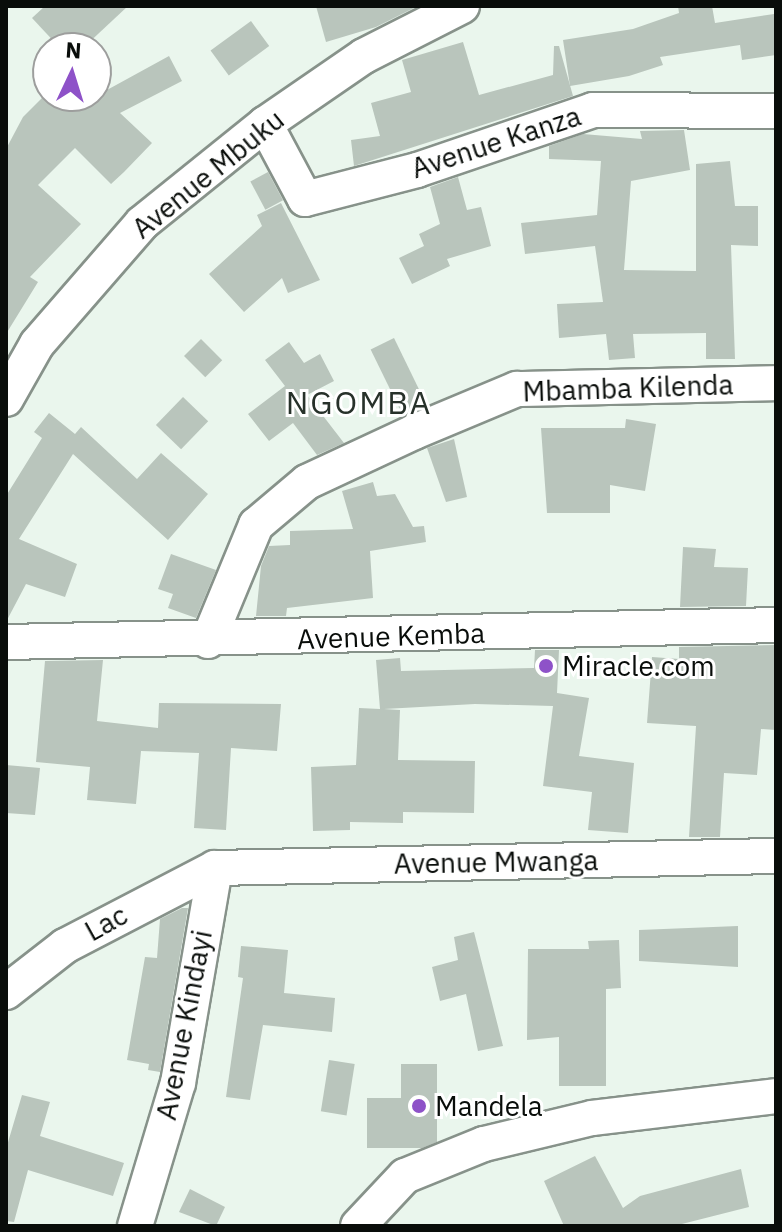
<!DOCTYPE html>
<style>
body{margin:0}
#map{position:relative;width:782px;height:1232px;overflow:hidden;background:#eaf6ed;font-family:"IBM Plex Sans",sans-serif}
div>[style]{position:absolute}
.building>*{inset:0;background:#b9c5bc;transform-origin:0 0}
.roads{filter:drop-shadow(2px 0 #87928a) drop-shadow(-2px 0 #87928a) drop-shadow(0 2px #87928a) drop-shadow(0 -2px #87928a)}
.minor>*{height:34px;margin:-17px;padding:0 17px;transform-origin:17px;border-radius:17px;background:#fff}
.dots>*{width:22px;height:22px;translate:-50% -50%;box-sizing:border-box;border:4px solid #fff;border-radius:50%}
span{translate:-50% -50%;white-space:nowrap;text-align:center;line-height:1.15;-webkit-text-stroke:6px #fff;paint-order:stroke}
.street-label{font-size:28px;color:#090d0a}
.poi-label{font-size:28px;color:#090d0a}
.left{translate:0 -50%;text-align:left}
.quarter-label{font-size:32px;color:#27312a;letter-spacing:2px}
.frame{position:absolute;inset:0;border:8px solid #090d0a;pointer-events:none}
.north{position:absolute;left:32px;top:32px;width:80px;height:80px;box-sizing:border-box;background:#fff;border:2px solid #9d9e9d;border-radius:50%;rotate:4deg;font-size:22px;font-weight:700;line-height:32px;text-align:center;color:#090d0a}
.north::after{content:'';display:block;margin:auto;width:28px;height:36px;background:#8e52c8;clip-path:polygon(50% 0,100% 100%,50% 72%,0 100%)}
</style>
<div id="map">
<div class="building">
<div style="clip-path:polygon(45px 6px,128px 6px,83px 48px,60px 48px,32px 18px)"></div>
<div style="clip-path:polygon(316px 6px,418px 6px,376px 27px,326px 42px)"></div>
<div style="clip-path:polygon(678px 6px,712px 6px,715px 23px,774px 14px,776px 55px,742px 60px,740px 45px,660px 57px,663px 65px,629px 76px,570px 86px,563px 40px,633px 29px,679px 13px)"></div>
<div style="left:251px;top:21px;width:31px;height:50px;rotate:54deg"></div>
<div style="clip-path:polygon(463px 42px,479px 95px,553px 75px,554px 46px,559px 46px,573px 96px,354px 166px,351px 140px,380px 136px,371px 103px,411px 92px,402px 60px)"></div>
<div style="clip-path:polygon(169px 56px,182px 81px,120px 113px,152px 143px,124px 172px,111px 184px,75px 148px,38px 185px,81px 224px,30px 277px,38px 282px,6px 334px,6px 149px,23px 117px,44px 96px,96px 96px)"></div>
<div style="clip-path:polygon(684px 130px,690px 170px,631px 181px,624px 270px,696px 271px,696px 164px,730px 161px,735px 206px,758px 206px,758px 246px,731px 245px,735px 359px,706px 359px,706px 333px,633px 334px,635px 358px,609px 360px,606px 334px,559px 338px,557px 304px,603px 302px,595px 246px,525px 254px,521px 223px,597px 215px,601px 161px,549px 159px,549px 146px,583px 134px,642px 139px,640px 131px)"></div>
<div style="left:268px;top:172px;width:32px;height:20px;rotate:62deg"></div>
<div style="clip-path:polygon(458px 177px,467px 210px,481px 207px,491px 246px,447px 259px,450px 266px,412px 284px,399px 258px,424px 246px,419px 234px,440px 224px,430px 187px)"></div>
<div style="clip-path:polygon(281px 203px,320px 280px,288px 293px,282px 278px,244px 312px,209px 274px,262px 226px,257px 215px)"></div>
<div style="left:394px;top:338px;width:75px;height:26px;rotate:64deg"></div>
<div style="left:201px;top:339px;width:30px;height:24px;rotate:45deg"></div>
<div style="clip-path:polygon(289px 342px,304px 363px,320px 354px,334px 381px,307px 395px,344px 443px,317px 455px,293px 423px,269px 441px,248px 414px,285px 386px,265px 360px)"></div>
<div style="left:183px;top:397px;width:35px;height:39px;rotate:44deg"></div>
<div style="clip-path:polygon(49px 413px,75px 434px,81px 427px,137px 479px,161px 453px,208px 494px,168px 540px,73px 454px,19px 539px,77px 564px,65px 597px,26px 584px,6px 622px,6px 496px,42px 438px,34px 432px)"></div>
<div style="clip-path:polygon(626px 419px,656px 424px,645px 491px,610px 485px,610px 513px,547px 513px,541px 428px,625px 428px)"></div>
<div style="clip-path:polygon(454px 439px,467px 497px,446px 502px,427px 448px)"></div>
<div style="clip-path:polygon(373px 482px,377px 496px,395px 494px,413px 527px,424px 526px,426px 542px,370px 551px,373px 598px,287px 608px,286px 616px,256px 616px,261px 566px,269px 546px,290px 545px,290px 531px,353px 529px,342px 491px)"></div>
<div style="clip-path:polygon(683px 547px,716px 549px,714px 567px,748px 568px,746px 606px,680px 607px)"></div>
<div style="clip-path:polygon(171px 554px,216px 570px,196px 618px,168px 608px,173px 594px,158px 589px)"></div>
<div style="clip-path:polygon(776px 645px,776px 730px,761px 729px,757px 775px,724px 773px,720px 837px,689px 837px,696px 726px,647px 723px,652px 657px,679px 659px,679px 647px)"></div>
<div style="clip-path:polygon(535px 650px,559px 650px,557px 693px,589px 698px,579px 756px,634px 763px,628px 833px,588px 830px,592px 792px,543px 786px,553px 706px,475px 704px,384px 709px,400px 710px,398px 760px,475px 761px,474px 813px,403px 812px,403px 823px,350px 822px,350px 830px,313px 831px,311px 767px,356px 765px,359px 708px,380px 709px,376px 660px,400px 658px,401px 671px,534px 668px)"></div>
<div style="clip-path:polygon(103px 660px,97px 721px,158px 728px,159px 703px,281px 704px,277px 751px,231px 748px,226px 830px,194px 828px,199px 753px,141px 751px,136px 804px,87px 800px,90px 767px,36px 762px,45px 661px)"></div>
<div style="clip-path:polygon(6px 765px,40px 768px,35px 815px,6px 813px)"></div>
<div style="clip-path:polygon(182px 908px,188px 908px,160px 1072px,148px 1070px,149px 1064px,127px 1060px,145px 957px,157px 958px,160px 919px)"></div>
<div style="clip-path:polygon(738px 926px,738px 967px,639px 961px,639px 930px)"></div>
<div style="clip-path:polygon(474px 932px,503px 1046px,478px 1051px,466px 994px,440px 1001px,432px 967px,458px 960px,454px 937px)"></div>
<div style="clip-path:polygon(619px 940px,621px 988px,606px 989px,606px 1086px,559px 1086px,559px 1037px,527px 1040px,528px 949px,589px 949px,588px 941px)"></div>
<div style="clip-path:polygon(241px 946px,288px 950px,284px 993px,335px 998px,332px 1032px,263px 1025px,250px 1100px,226px 1097px,243px 978px,238px 977px)"></div>
<div style="left:329px;top:1060px;width:26px;height:52px;rotate:9deg"></div>
<div style="clip-path:polygon(401px 1064px,437px 1064px,437px 1142px,422px 1148px,367px 1148px,367px 1098px,401px 1098px)"></div>
<div style="clip-path:polygon(22px 1095px,50px 1102px,40px 1136px,124px 1163px,113px 1196px,28px 1170px,14px 1222px,6px 1221px,6px 1149px)"></div>
<div style="clip-path:polygon(595px 1156px,623px 1208px,640px 1196px,741px 1169px,749px 1207px,674px 1226px,564px 1226px,544px 1181px)"></div>
<div style="clip-path:polygon(190px 1189px,225px 1207px,216px 1226px,179px 1212px)"></div>
</div>
<div class="roads">
<div class="minor">
<div style="left:265px;top:124px;width:85px;rotate:61.9deg"></div>
<div style="left:305px;top:199px;width:116px;rotate:-14.5deg"></div>
<div style="left:417px;top:170px;width:186px;rotate:-18.8deg"></div>
<div style="left:593px;top:110px;width:183px;rotate:0.3deg"></div>
<div style="left:6px;top:399px;width:63px;rotate:-60.6deg"></div>
<div style="left:37px;top:344px;width:160px;rotate:-49deg"></div>
<div style="left:142px;top:223px;width:158px;rotate:-38.8deg"></div>
<div style="left:265px;top:124px;width:120px;rotate:-34.5deg"></div>
<div style="left:364px;top:56px;width:110px;rotate:-27deg"></div>
<div style="left:208px;top:641px;width:126px;rotate:-67.5deg"></div>
<div style="left:256px;top:525px;width:67px;rotate:-40.1deg"></div>
<div style="left:307px;top:482px;width:118px;rotate:-25deg"></div>
<div style="left:414px;top:432px;width:112px;rotate:-22.7deg"></div>
<div style="left:517px;top:389px;width:259px;rotate:-1.3deg"></div>
<div style="left:6px;top:642px;width:770px;rotate:-1.26deg"></div>
<div style="left:6px;top:992px;width:75px;rotate:-37.9deg"></div>
<div style="left:65px;top:946px;width:169px;rotate:-27.5deg"></div>
<div style="left:215px;top:868px;width:561px;rotate:-1.23deg"></div>
<div style="left:135px;top:1226px;width:149px;rotate:-73.3deg"></div>
<div style="left:178px;top:1083px;width:218px;rotate:-80.2deg"></div>
<div style="left:358px;top:1226px;width:69px;rotate:-46.8deg"></div>
<div style="left:405px;top:1176px;width:85px;rotate:-22.1deg"></div>
<div style="left:484px;top:1144px;width:111px;rotate:-13.5deg"></div>
<div style="left:592px;top:1118px;width:185px;rotate:-6.8deg"></div>
</div>
</div>
<div class="dots">
<div style="left:546px;top:666px;background:#8e52c8"></div>
<div style="left:419px;top:1106px;background:#8e52c8"></div>
</div>
<div class="street-label">
<span style="left:496px;top:142px;rotate:-18deg">Avenue Kanza</span>
<span style="left:208px;top:174px;rotate:-39deg">Avenue Mbuku</span>
<span style="left:628px;top:388px;rotate:-2deg">Mbamba Kilenda</span>
<span style="left:391px;top:636px;rotate:-2deg">Avenue Kemba</span>
<span style="left:496px;top:862px;rotate:-1deg">Avenue Mwanga</span>
<span style="left:106px;top:923px;rotate:-29deg">Lac</span>
<span style="left:184px;top:1025px;rotate:-79deg">Avenue Kindayi</span>
</div>
<div class="poi-label">
<span class="left" style="left:562px;top:666px">Miracle.com</span>
<span class="left" style="left:435px;top:1106px">Mandela</span>
</div>
<div class="quarter-label">
<span style="left:359px;top:402px">NGOMBA</span>
</div>
<div class="frame"></div>
<div class="north">N</div>
</div>
